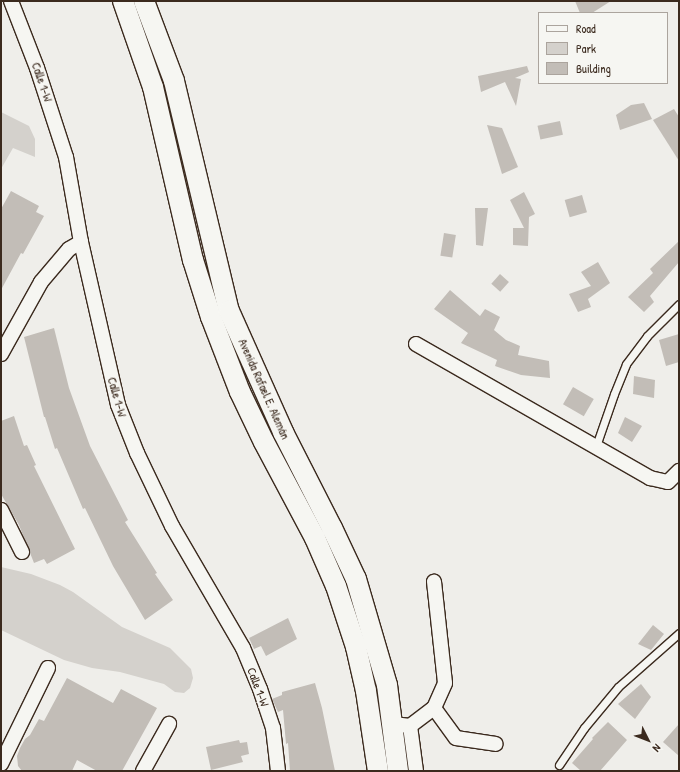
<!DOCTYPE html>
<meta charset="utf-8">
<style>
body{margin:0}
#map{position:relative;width:680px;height:772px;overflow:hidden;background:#efeeea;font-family:"Patrick Hand",sans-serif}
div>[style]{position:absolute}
.green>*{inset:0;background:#d4d1cc}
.building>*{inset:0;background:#c2bdb7;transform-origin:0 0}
.roads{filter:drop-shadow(1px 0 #3b2a1e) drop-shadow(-1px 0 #3b2a1e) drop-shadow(0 1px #3b2a1e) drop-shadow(0 -1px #3b2a1e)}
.service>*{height:7px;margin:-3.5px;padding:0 3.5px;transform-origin:3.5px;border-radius:3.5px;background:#f6f6f2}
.minor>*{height:14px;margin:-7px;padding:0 7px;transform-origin:7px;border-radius:7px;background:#f6f6f2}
.secondary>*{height:20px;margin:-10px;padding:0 10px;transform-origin:10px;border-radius:10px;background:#f6f6f2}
span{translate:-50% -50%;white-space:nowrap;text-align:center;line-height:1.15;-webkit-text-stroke:3.5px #f6f6f2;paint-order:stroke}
.street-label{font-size:12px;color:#3b2a1e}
.frame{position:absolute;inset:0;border:2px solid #3b2a1e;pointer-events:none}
.legend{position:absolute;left:538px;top:12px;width:130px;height:72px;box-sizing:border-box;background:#f6f6f2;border:1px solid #aba49d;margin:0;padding:5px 7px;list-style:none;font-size:12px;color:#3b2a1e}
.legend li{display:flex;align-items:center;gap:8px;height:20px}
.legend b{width:20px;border:1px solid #aba49d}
.north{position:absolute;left:628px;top:720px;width:40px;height:40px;-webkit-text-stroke:3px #f6f6f2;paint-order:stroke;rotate:132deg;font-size:11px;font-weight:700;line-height:16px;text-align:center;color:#3b2a1e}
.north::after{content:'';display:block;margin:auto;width:14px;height:18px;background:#3b2a1e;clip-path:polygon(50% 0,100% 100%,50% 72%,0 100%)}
</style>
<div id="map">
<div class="green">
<div style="clip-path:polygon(1px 112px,29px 126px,35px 139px,35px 157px,13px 148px,1px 169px)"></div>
<div style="clip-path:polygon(1px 567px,31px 574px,60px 585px,73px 592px,122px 627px,170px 648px,191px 669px,193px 678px,190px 688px,184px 693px,175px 692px,164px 684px,120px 672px,92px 668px,64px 660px,1px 630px)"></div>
</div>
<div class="building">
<div style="clip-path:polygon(575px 1px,611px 1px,592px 13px,580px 13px)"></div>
<div style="clip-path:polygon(527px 66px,529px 72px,515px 78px,521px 79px,516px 106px,505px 82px,481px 92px,478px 76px)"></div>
<div style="clip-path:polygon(644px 103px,652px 119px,620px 130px,616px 115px,631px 105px)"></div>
<div style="clip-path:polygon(674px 109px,679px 117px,679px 161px,653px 120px)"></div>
<div style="left:560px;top:121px;width:14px;height:23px;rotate:78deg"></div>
<div style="clip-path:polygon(487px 125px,502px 128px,518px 167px,502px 174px)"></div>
<div style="clip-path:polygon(11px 191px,39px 206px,36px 212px,44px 216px,23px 254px,21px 253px,1px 290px,1px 209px)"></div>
<div style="clip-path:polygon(524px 192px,535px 214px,529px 217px,528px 246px,513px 245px,513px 228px,524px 228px,510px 200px)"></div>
<div style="left:582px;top:195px;width:18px;height:18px;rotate:74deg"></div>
<div style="clip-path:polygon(475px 208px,488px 208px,483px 246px,476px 245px)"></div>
<div style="left:444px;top:233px;width:12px;height:23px;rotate:9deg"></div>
<div style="clip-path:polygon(679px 241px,679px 262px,650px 296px,654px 302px,644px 312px,628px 297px,653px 273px,650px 269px)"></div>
<div style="clip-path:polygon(598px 262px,610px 283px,588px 299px,591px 307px,578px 312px,569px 294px,591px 286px,581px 272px)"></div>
<div style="left:500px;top:274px;width:12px;height:13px;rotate:42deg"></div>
<div style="clip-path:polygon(450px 290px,480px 316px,485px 309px,500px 317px,494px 330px,506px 340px,520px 346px,518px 355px,549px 361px,550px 378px,521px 375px,495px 366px,497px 360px,461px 343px,468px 333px,434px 309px)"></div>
<div style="clip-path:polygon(54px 328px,69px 388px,90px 446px,128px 520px,125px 522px,157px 573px,155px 574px,173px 600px,145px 620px,113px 566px,85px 508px,83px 509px,57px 448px,55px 449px,45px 417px,44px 417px,24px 337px)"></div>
<div style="clip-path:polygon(679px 334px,679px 362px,666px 366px,659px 340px)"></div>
<div style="clip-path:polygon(634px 376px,655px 380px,654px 398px,633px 394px)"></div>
<div style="left:573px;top:387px;width:24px;height:20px;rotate:30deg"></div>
<div style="clip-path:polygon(14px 416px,24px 446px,27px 445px,36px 465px,34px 466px,75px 549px,47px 564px,44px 559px,34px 563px,19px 525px,1px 494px,1px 421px)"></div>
<div style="clip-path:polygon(625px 417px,642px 426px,632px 442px,618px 433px)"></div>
<div style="clip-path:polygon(288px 618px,297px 639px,266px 656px,261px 646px,254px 649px,249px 638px)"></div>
<div style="clip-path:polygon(653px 625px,664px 634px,651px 650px,638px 644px)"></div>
<div style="clip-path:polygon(67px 678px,113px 703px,121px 689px,157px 708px,122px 771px,97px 771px,77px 760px,72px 771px,22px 771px,18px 766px,17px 756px,20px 748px,25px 739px,30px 735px,39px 719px,44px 721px)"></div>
<div style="clip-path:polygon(315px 683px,322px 708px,335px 771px,290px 771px,288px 743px,286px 744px,283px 710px,278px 712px,272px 699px,282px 695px,282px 692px)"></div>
<div style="clip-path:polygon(641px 684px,651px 697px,635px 719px,618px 704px)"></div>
<div style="clip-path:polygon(608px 722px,627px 740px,600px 771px,581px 771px,572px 763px,593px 739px,592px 738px)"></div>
<div style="clip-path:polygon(679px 724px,679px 756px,663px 742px)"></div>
<div style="clip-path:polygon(239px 740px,240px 743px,247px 742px,249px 754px,241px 756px,243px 762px,211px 770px,206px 747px)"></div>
</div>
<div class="roads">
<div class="service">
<div style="left:596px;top:446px;width:55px;rotate:-70.9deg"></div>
<div style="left:614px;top:394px;width:32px;rotate:-68deg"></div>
<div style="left:626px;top:364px;width:35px;rotate:-53deg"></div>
<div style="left:647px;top:336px;width:45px;rotate:-45deg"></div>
<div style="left:559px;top:765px;width:45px;rotate:-56deg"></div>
<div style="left:584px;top:728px;width:53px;rotate:-50.3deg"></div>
<div style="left:618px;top:687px;width:81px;rotate:-41.5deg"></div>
</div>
<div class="minor">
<div style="left:11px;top:1px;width:72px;rotate:68.8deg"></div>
<div style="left:37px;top:68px;width:94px;rotate:72deg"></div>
<div style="left:66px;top:157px;width:86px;rotate:80deg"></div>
<div style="left:81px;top:242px;width:167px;rotate:77.2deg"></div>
<div style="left:118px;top:405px;width:52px;rotate:68.4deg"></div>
<div style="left:137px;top:453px;width:81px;rotate:64.4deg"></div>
<div style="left:172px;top:526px;width:141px;rotate:59.8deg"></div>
<div style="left:243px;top:648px;width:44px;rotate:67.5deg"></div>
<div style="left:260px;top:689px;width:41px;rotate:71.6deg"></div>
<div style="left:273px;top:728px;width:43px;rotate:83.4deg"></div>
<div style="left:416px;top:344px;width:270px;rotate:29.8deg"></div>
<div style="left:650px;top:478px;width:18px;rotate:13deg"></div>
<div style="left:668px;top:482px;width:16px;rotate:-45deg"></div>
<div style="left:1px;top:354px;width:82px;rotate:-60.9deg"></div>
<div style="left:41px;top:282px;width:43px;rotate:-49.7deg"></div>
<div style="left:69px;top:249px;width:14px;rotate:-30deg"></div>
<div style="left:1px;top:510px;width:47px;rotate:63.4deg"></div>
<div style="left:434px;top:708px;width:37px;rotate:54deg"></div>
<div style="left:456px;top:738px;width:40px;rotate:8.5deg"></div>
<div style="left:393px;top:724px;width:17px;rotate:7deg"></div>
<div style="left:410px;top:726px;width:30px;rotate:-37deg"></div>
<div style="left:434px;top:708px;width:27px;rotate:-66deg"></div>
<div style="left:445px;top:683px;width:102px;rotate:-96.2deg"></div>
<div style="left:410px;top:726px;width:45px;rotate:82.4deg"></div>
<div style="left:1px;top:764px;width:107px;rotate:-63.9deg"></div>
<div style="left:143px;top:771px;width:54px;rotate:-61deg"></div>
</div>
<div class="secondary">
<div style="left:123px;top:1px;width:91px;rotate:70.8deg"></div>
<div style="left:153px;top:87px;width:178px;rotate:77deg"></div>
<div style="left:193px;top:260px;width:60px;rotate:72.5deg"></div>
<div style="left:211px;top:317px;width:80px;rotate:68.9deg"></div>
<div style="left:240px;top:392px;width:55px;rotate:64.4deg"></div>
<div style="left:264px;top:442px;width:109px;rotate:62deg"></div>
<div style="left:315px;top:538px;width:52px;rotate:66.4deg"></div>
<div style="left:336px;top:586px;width:64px;rotate:71.8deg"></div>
<div style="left:356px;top:647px;width:45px;rotate:77.2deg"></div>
<div style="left:366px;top:691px;width:81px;rotate:81.5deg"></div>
<div style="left:144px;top:1px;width:85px;rotate:69.4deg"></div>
<div style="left:174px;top:81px;width:236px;rotate:76.6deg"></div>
<div style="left:229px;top:311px;width:133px;rotate:65.9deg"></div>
<div style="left:283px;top:432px;width:108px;rotate:63deg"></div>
<div style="left:332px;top:528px;width:56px;rotate:64.8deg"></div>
<div style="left:356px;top:579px;width:110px;rotate:73.7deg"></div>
<div style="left:387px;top:685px;width:87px;rotate:82.7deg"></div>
</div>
</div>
<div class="street-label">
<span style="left:42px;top:82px;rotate:71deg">Calle 1-W</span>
<span style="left:264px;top:389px;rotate:66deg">Avenida Rafael E. Alemán</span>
<span style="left:117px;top:397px;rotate:74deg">Calle 1-W</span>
<span style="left:258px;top:687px;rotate:69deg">Calle 1-W</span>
</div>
<div class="frame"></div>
<ul class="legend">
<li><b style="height:5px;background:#f6f6f2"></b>Road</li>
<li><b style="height:11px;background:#d4d1cc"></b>Park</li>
<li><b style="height:11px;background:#c2bdb7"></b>Building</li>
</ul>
<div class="north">N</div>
</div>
